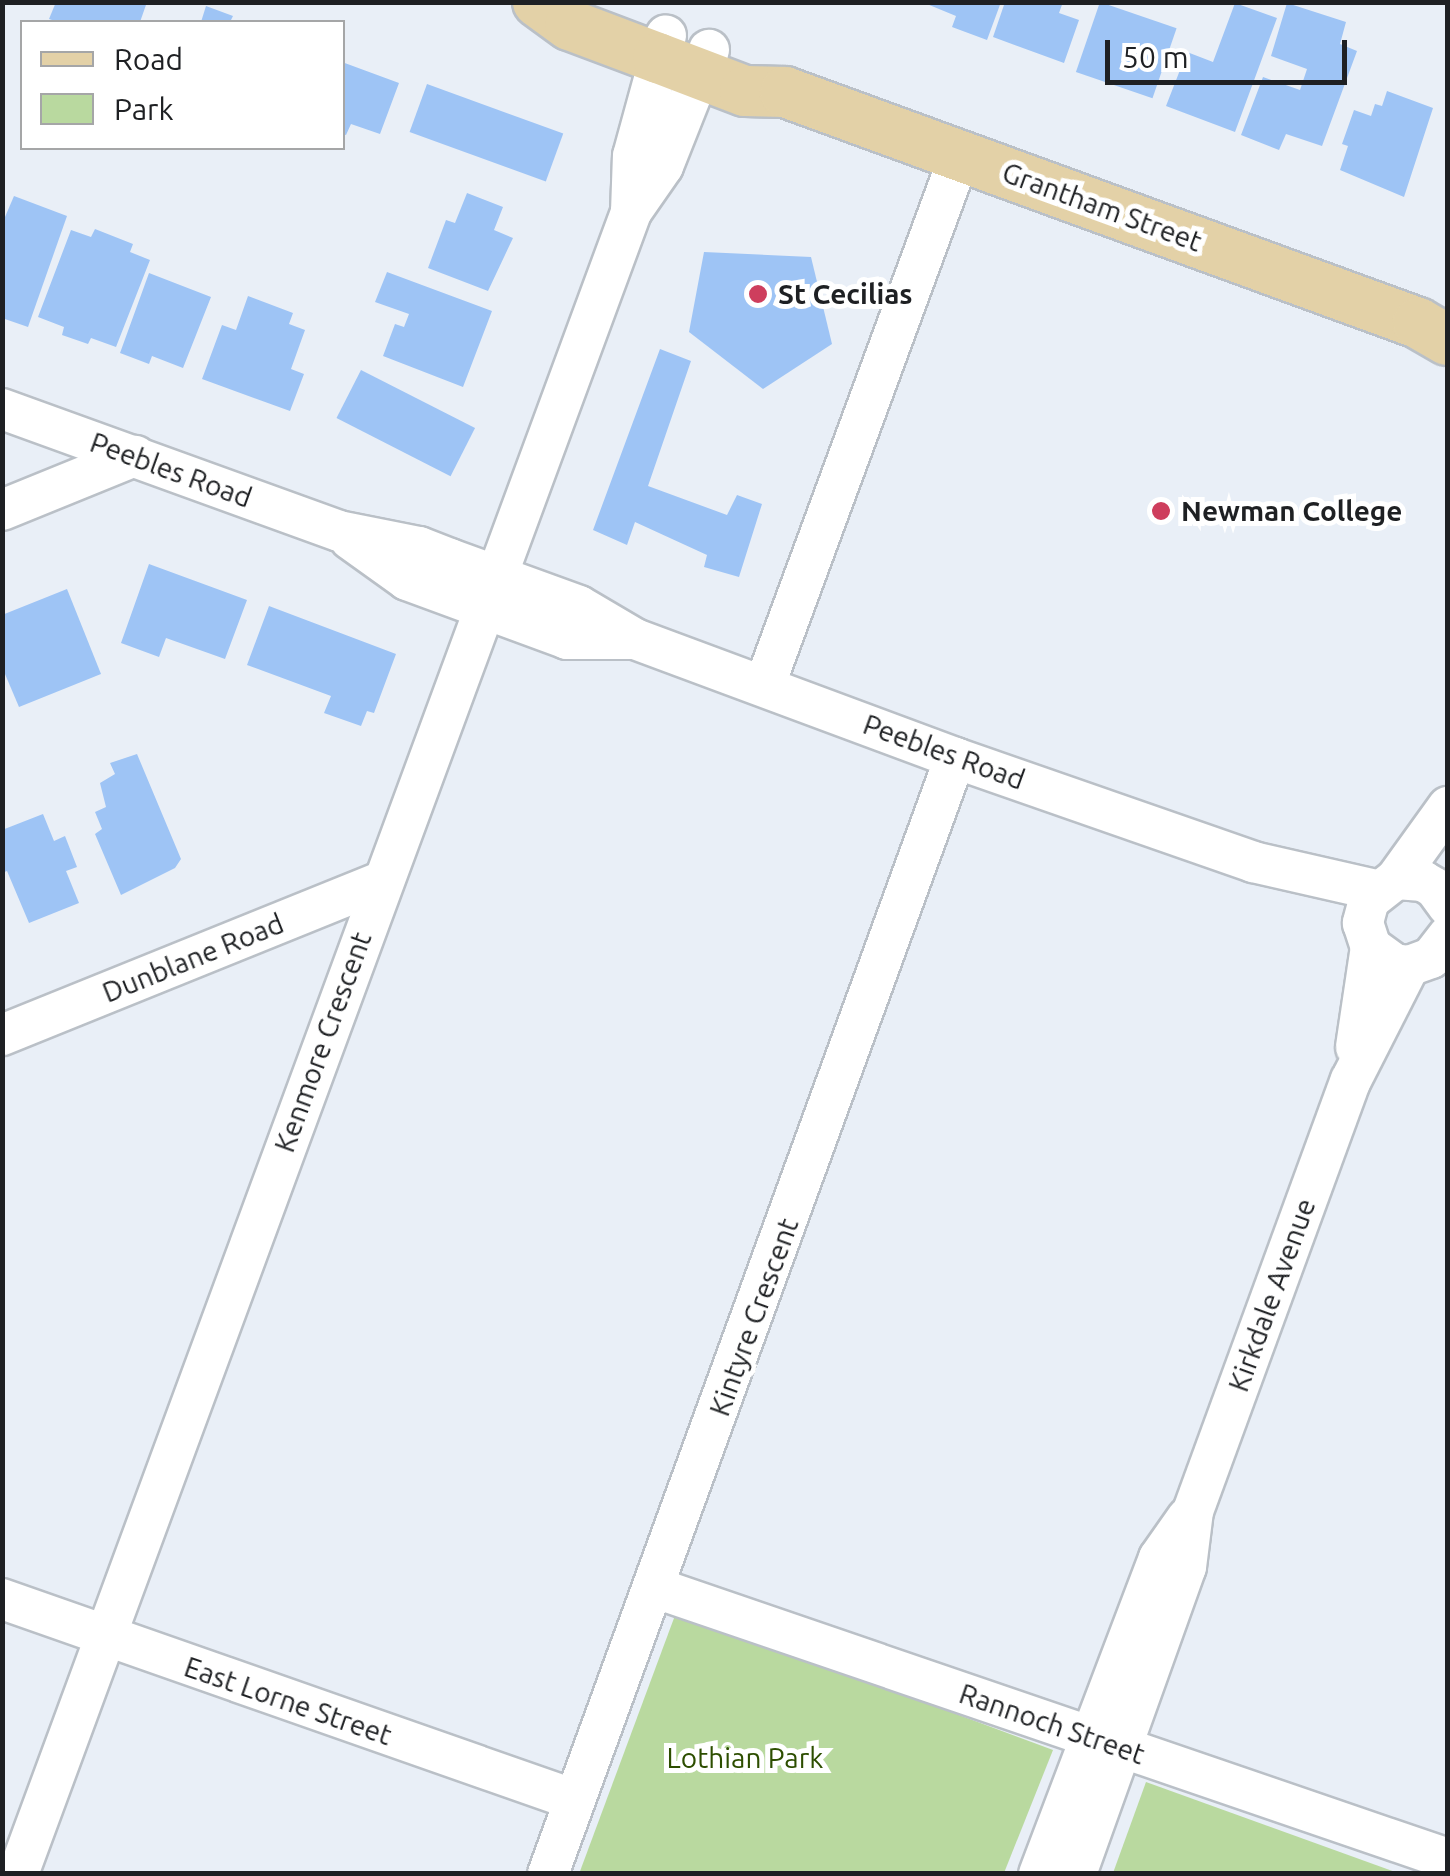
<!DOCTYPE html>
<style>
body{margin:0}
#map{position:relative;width:1450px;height:1876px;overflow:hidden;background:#e9eff7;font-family:Ubuntu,sans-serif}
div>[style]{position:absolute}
.green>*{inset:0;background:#b9d99f}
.building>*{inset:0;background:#9ec4f5;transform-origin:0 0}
.roads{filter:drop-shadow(2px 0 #bac0c7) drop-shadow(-2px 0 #bac0c7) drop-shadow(0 2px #bac0c7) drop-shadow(0 -2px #bac0c7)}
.minor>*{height:40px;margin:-20px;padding:0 20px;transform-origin:20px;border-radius:20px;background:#fff}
.major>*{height:50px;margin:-25px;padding:0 25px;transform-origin:25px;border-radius:25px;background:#e3d1a7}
.dots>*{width:28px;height:28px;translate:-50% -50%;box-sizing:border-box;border:5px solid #fff;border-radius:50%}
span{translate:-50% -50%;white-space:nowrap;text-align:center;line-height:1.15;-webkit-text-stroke:10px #fff;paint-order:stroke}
.street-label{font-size:28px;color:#1e2023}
.poi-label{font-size:28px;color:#1e2023;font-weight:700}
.left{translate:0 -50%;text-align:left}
.park-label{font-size:28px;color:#2d4e00}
.frame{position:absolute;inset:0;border:5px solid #1e2023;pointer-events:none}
.legend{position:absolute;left:20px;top:20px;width:325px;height:130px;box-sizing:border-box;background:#fff;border:2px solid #a5a6a7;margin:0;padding:12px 18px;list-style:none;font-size:30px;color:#1e2023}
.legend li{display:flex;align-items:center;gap:20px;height:50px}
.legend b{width:50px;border:2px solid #a5a6a7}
.scale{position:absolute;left:1105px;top:40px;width:242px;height:45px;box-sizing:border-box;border:5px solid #1e2023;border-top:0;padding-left:12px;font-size:30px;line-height:35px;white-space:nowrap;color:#1e2023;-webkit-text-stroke:8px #fff;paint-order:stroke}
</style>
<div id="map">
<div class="green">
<div style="clip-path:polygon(677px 1610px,1053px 1750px,1004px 1873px,579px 1874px)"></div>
<div style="clip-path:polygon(1146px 1782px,1398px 1873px,1113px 1873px)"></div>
</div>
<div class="building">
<div style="clip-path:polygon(56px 2px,147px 2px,140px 22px,58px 22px,49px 19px)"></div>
<div style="clip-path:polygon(922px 2px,1001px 2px,987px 40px,952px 27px,956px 16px)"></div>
<div style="clip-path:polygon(1005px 2px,1063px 2px,1059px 13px,1079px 20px,1064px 63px,993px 37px)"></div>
<div style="left:1100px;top:2px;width:81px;height:74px;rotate:19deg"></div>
<div style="clip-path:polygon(1235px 3px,1277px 18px,1235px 132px,1166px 106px,1187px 52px,1213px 62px)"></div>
<div style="clip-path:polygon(1287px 3px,1346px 22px,1340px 44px,1357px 51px,1322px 146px,1286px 134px,1279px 150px,1241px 135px,1263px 77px,1300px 90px,1307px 69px,1271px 56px)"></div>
<div style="clip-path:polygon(206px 6px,233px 16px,230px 22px,201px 22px)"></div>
<div style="clip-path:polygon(342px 62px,399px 83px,380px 134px,351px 124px,346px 135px,342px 134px)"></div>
<div style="left:427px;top:84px;width:145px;height:51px;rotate:20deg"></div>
<div style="clip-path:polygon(1387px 91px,1433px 108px,1404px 197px,1340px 170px,1348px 146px,1342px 144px,1354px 110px,1371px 116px,1375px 104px,1382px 106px)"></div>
<div style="clip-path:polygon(467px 193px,503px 207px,494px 230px,513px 238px,488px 291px,428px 268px,446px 220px,455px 223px)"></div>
<div style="clip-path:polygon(14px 196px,67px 216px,28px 327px,2px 318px,2px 224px)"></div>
<div style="clip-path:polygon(95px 229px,133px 244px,130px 252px,150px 260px,116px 347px,91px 338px,88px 344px,62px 335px,64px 327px,38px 317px,71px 230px,91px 237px)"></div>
<div style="clip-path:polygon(704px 252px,811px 257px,832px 344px,763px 389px,689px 332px)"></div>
<div style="clip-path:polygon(387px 272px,492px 311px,463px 387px,383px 356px,395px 324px,404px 327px,409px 314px,375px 302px)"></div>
<div style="clip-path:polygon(149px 273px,211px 297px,183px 368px,152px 356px,149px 364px,120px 353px)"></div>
<div style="clip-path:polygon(248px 296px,293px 313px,289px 324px,305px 330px,291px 369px,304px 374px,290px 411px,202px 379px,222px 325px,236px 330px)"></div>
<div style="clip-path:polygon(660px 349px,691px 361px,648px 486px,727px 515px,737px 495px,762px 504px,739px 577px,704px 567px,707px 555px,635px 522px,627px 545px,593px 530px)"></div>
<div style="left:361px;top:370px;width:128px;height:54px;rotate:27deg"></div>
<div style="clip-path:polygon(149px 564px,247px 600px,225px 659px,166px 638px,159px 657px,121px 643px)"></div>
<div style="clip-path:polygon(67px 589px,101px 674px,19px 707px,2px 667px,2px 615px)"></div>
<div style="clip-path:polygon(269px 606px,396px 654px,374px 713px,367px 711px,361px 726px,324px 713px,331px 696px,247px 665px)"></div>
<div style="clip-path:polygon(137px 754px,181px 859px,175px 868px,121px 895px,95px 834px,102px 829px,95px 812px,106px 807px,100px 783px,115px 774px,110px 763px)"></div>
<div style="clip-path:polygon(43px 814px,54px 841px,65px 836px,77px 867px,66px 871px,79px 903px,29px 923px,7px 871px,2px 873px,2px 830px)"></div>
</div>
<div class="roads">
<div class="minor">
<div style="left:631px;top:212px;width:56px;rotate:-88deg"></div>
<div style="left:633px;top:156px;width:125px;rotate:-74.7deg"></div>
<div style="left:2px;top:409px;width:358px;rotate:19.9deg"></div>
<div style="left:339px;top:531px;width:82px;rotate:11.3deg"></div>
<div style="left:419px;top:547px;width:33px;rotate:21deg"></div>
<div style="left:450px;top:559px;width:137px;rotate:20deg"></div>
<div style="left:579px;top:606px;width:65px;rotate:30.5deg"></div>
<div style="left:635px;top:639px;width:341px;rotate:20.4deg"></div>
<div style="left:955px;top:758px;width:316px;rotate:19.2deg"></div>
<div style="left:1253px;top:862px;width:126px;rotate:12.8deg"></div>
<div style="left:2px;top:510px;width:144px;rotate:-22.1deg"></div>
<div style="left:350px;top:539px;width:70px;rotate:35.7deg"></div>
<div style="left:407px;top:580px;width:171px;rotate:20.2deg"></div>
<div style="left:567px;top:639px;width:67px"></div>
<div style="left:765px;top:684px;width:564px;rotate:-69.77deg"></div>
<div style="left:1396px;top:879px;width:89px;rotate:-54.2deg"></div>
<div style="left:1448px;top:906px;width:22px;rotate:-126deg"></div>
<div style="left:1435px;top:888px;width:14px;rotate:-150deg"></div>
<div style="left:1423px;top:881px;width:27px;rotate:-176deg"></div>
<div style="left:1396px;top:879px;width:34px;rotate:142deg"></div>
<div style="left:1369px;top:900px;width:24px;rotate:105deg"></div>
<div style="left:1363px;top:923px;width:25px;rotate:72deg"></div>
<div style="left:1371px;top:947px;width:29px;rotate:36deg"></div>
<div style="left:1394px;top:964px;width:15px;rotate:8deg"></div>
<div style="left:1409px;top:966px;width:23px;rotate:-20deg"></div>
<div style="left:1431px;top:958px;width:28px;rotate:-52deg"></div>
<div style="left:2px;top:1035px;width:411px;rotate:-22deg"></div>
<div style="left:1356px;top:1047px;width:101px;rotate:-81.5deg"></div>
<div style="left:656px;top:1588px;width:837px;rotate:18.89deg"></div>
<div style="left:2px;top:1599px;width:607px;rotate:19.33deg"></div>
<div style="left:18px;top:1874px;width:1771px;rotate:-69.75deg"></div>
<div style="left:631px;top:212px;width:56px;rotate:-55.2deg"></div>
<div style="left:663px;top:166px;width:125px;rotate:-68.4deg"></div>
<div style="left:548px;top:1874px;width:1188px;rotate:-69.96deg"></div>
<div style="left:1039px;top:1874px;width:338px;rotate:-69.2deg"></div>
<div style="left:1159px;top:1558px;width:49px;rotate:-55deg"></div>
<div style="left:1076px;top:1874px;width:326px;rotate:-70.3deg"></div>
<div style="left:1186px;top:1567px;width:56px;rotate:-82.9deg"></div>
<div style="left:1193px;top:1511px;width:459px;rotate:-69.9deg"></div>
<div style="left:1351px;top:1080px;width:128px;rotate:-63deg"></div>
</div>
<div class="major">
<div style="left:538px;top:2px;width:39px;rotate:36deg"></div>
<div style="left:570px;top:25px;width:94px;rotate:20.6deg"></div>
<div style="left:658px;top:58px;width:93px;rotate:20.8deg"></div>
<div style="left:745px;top:91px;width:40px;rotate:1.4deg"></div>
<div style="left:785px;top:92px;width:674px;rotate:20.05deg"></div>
<div style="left:1418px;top:323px;width:34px;rotate:30deg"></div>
</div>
</div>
<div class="dots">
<div style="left:758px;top:294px;background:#ce3e5d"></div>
<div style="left:1161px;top:511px;background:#ce3e5d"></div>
</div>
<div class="street-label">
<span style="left:1102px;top:207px;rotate:20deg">Grantham Street</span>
<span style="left:171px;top:470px;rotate:20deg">Peebles Road</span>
<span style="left:944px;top:752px;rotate:20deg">Peebles Road</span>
<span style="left:193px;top:958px;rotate:-22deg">Dunblane Road</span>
<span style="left:323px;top:1042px;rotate:-70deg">Kenmore Crescent</span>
<span style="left:1272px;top:1295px;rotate:-70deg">Kirkdale Avenue</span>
<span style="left:754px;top:1317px;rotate:-70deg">Kintyre Crescent</span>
<span style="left:288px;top:1701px;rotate:19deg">East Lorne Street</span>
<span style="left:1052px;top:1724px;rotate:19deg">Rannoch Street</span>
</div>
<div class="poi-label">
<span class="left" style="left:778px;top:294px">St Cecilias</span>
<span class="left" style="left:1181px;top:511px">Newman College</span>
</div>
<div class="park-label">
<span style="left:745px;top:1758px">Lothian Park</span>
</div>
<div class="frame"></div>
<ul class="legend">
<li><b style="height:12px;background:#e3d1a7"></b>Road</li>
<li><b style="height:28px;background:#b9d99f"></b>Park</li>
</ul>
<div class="scale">50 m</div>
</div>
